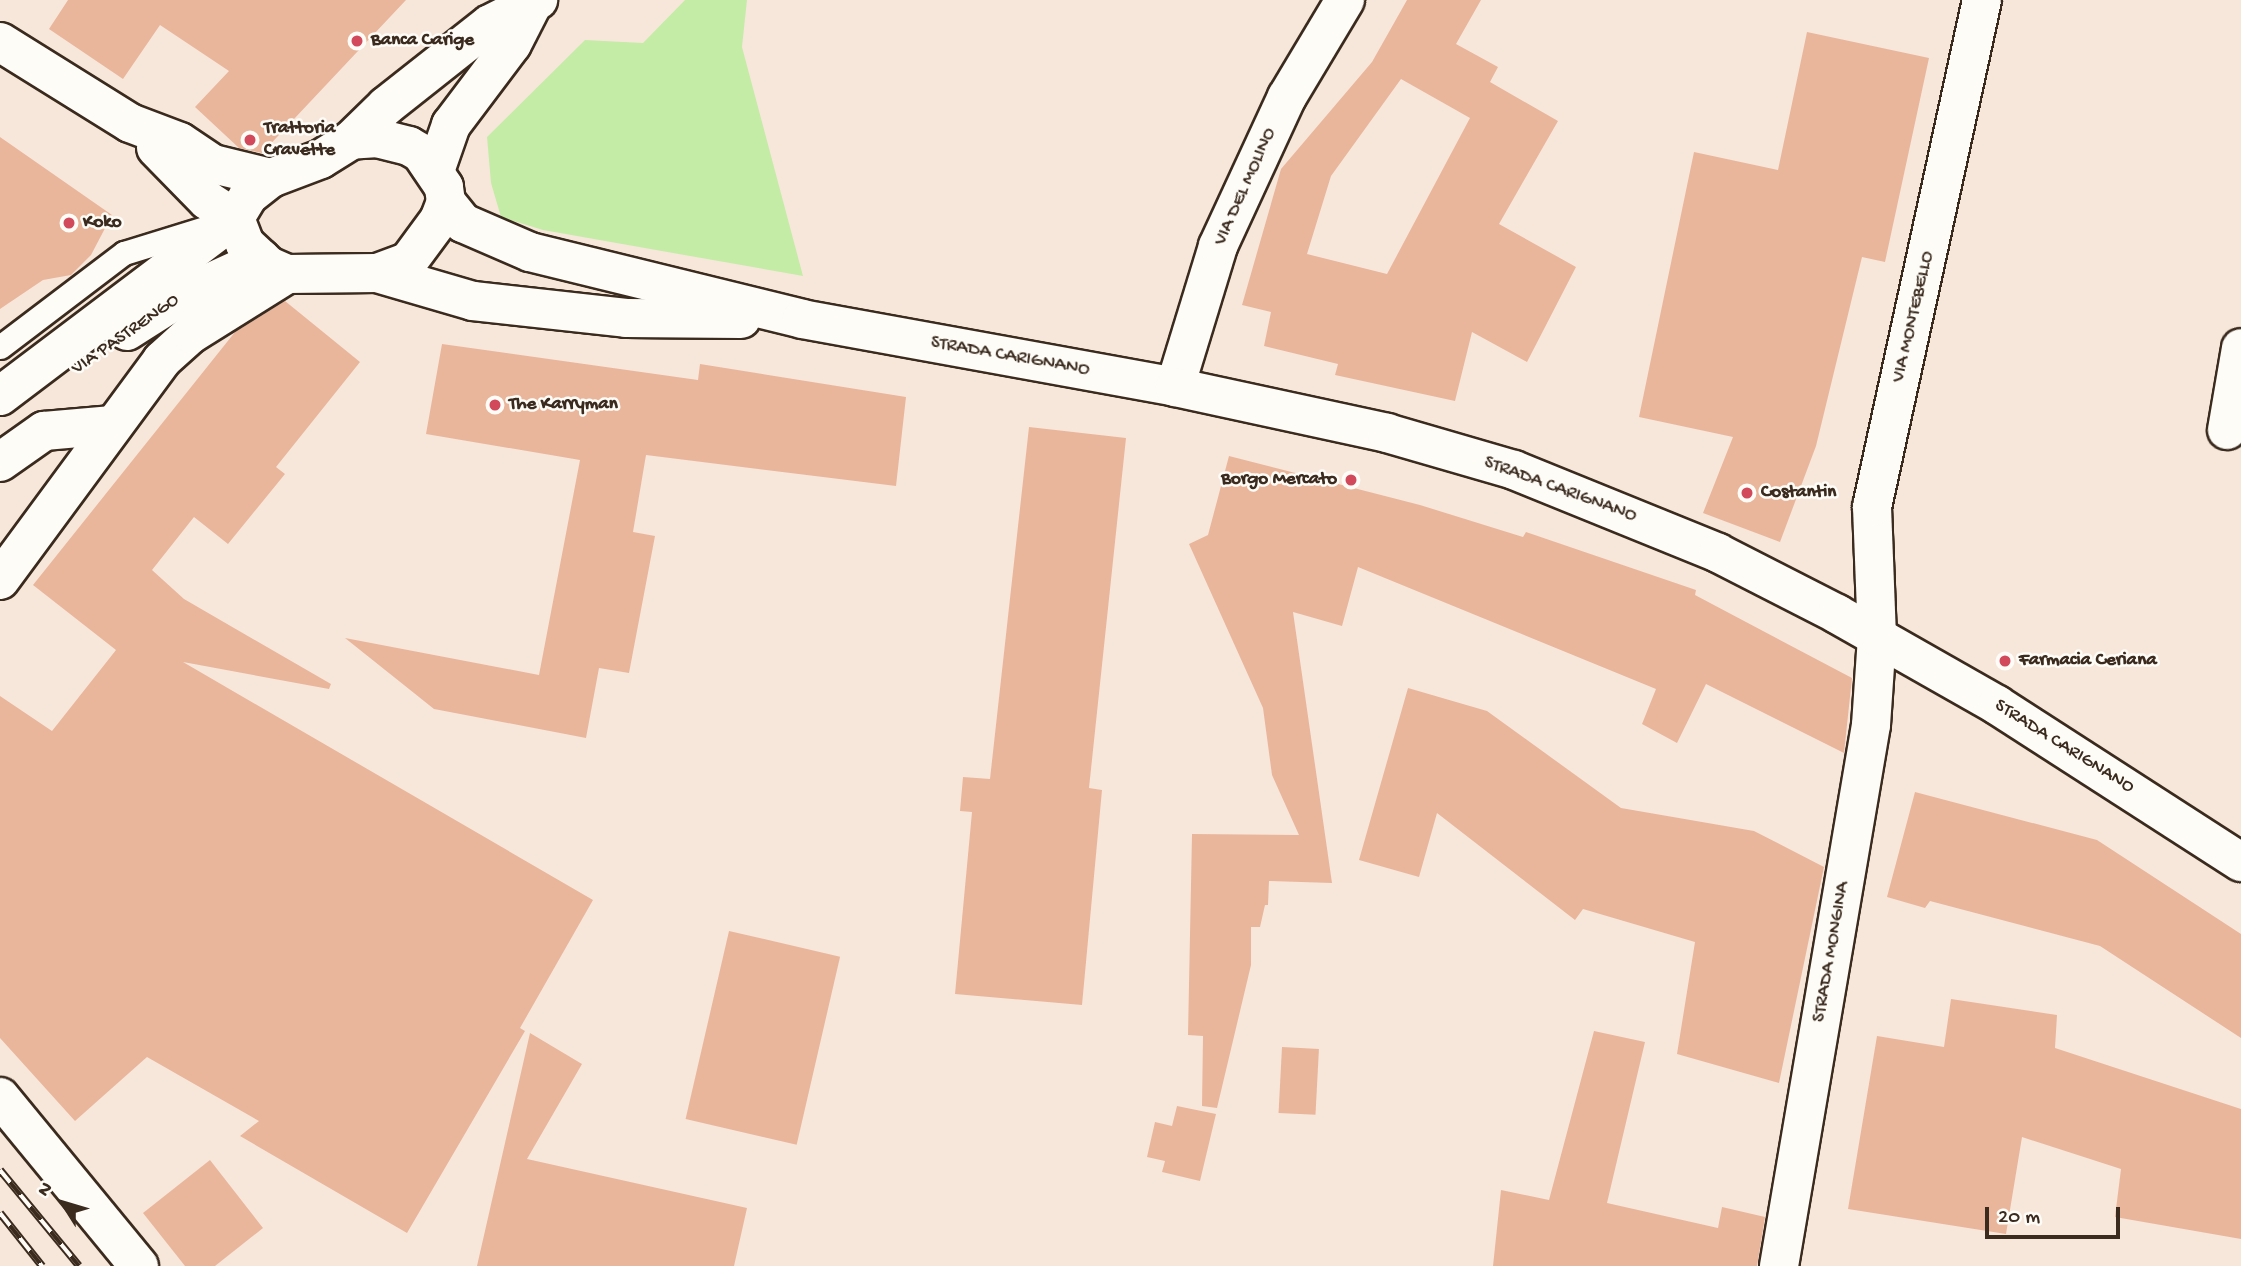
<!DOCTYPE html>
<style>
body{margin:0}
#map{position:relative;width:2241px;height:1266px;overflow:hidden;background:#f7e7db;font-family:"Gochi Hand",sans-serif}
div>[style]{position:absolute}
.green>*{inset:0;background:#c4eca7}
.building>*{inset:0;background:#e9b69b;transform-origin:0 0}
.roads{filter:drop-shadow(2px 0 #3b2a1e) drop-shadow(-2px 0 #3b2a1e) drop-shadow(0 2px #3b2a1e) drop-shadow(0 -2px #3b2a1e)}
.lane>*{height:23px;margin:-11.5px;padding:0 11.5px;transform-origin:11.5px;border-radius:11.5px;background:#fdfcf7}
.street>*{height:38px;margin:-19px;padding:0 19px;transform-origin:19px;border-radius:19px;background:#fdfcf7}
.secondary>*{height:38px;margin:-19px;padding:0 19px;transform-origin:19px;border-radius:19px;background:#fdfcf7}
.rail>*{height:8px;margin-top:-4px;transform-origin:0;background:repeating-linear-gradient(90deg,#fdfcf7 0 16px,#3b2a1e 0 32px);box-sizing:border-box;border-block:2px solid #3b2a1e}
.dots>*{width:19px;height:19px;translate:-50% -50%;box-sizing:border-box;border:4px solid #fdfcf7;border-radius:50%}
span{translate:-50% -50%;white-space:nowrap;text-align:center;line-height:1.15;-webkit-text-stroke:5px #fdfcf7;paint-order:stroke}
.poi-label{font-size:19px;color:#3b2a1e;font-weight:700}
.left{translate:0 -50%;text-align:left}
.right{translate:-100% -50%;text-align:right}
.street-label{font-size:19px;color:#3b2a1e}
.north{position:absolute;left:28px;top:1168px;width:70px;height:70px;-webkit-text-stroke:5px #fdfcf7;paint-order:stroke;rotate:307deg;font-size:19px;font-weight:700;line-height:28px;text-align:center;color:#3b2a1e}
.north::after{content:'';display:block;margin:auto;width:24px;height:32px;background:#3b2a1e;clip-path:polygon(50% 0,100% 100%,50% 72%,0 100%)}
.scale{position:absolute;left:1985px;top:1207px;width:135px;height:32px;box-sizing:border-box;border:4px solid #3b2a1e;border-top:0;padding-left:9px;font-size:21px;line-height:24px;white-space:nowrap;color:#3b2a1e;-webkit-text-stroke:5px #fdfcf7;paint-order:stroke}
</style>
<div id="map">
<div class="green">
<div style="clip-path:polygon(685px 0,747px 0,742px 47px,803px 276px,543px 230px,501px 217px,491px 183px,487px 137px,585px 40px,643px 43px)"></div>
</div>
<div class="building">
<div style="clip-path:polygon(68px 0,406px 0,262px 153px,239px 148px,195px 107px,229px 71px,160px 25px,123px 79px,49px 29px)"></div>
<div style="clip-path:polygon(evenodd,1407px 0,1481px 0,1456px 44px,1498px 67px,1490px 82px,1558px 121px,1499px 224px,1576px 267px,1527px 362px,1472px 332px,1455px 401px,1335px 375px,1338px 364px,1264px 346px,1271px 312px,1242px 305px,1281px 169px,1372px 62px,1407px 0,1401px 79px,1470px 118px,1387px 274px,1307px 254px,1331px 176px,1401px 79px)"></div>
<div style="clip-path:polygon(1807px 32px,1929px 58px,1885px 262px,1862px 257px,1816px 446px,1780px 542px,1703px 513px,1733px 437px,1639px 417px,1694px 152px,1778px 170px)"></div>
<div style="clip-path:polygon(0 137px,112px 215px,91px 255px,71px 275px,43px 280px,0 309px)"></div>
<div style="clip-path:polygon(285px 301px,360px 362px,276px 467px,285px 474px,228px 544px,194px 517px,152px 570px,184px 599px,331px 684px,329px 689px,183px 662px,593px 900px,520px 1028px,525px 1031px,407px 1233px,240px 1136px,259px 1121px,147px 1057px,75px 1121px,0 1038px,0 696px,52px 731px,116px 650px,33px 585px,235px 332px)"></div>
<div style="clip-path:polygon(442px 344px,698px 380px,700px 364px,906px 397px,896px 486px,646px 455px,633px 532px,655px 536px,629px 673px,599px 668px,586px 738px,434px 709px,345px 638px,539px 675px,580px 460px,426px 434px)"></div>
<div style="clip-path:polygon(1029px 427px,1126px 438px,1089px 788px,1102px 790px,1082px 1005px,955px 994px,972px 812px,960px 811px,963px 777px,990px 779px)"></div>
<div style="clip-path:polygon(1229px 456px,1420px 505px,1523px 537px,1526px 532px,1696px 590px,1695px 595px,1852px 678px,1844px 753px,1706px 684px,1677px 743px,1642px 724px,1656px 689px,1358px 567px,1342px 626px,1293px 612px,1332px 883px,1269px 881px,1268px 905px,1265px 905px,1260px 927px,1251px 927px,1251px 965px,1217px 1108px,1202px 1106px,1203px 1036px,1188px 1035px,1192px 834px,1299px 835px,1272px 775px,1263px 708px,1189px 544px,1208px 535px)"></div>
<div style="clip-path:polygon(1408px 688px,1487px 711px,1621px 808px,1754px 831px,1824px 867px,1779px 1083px,1677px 1054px,1695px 942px,1583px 909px,1575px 920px,1437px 813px,1419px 877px,1359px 860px)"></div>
<div style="clip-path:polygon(1915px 792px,2097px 840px,2241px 934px,2241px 1038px,2100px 946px,1930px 901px,1925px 908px,1887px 897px)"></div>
<div style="left:729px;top:931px;width:114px;height:193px;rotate:13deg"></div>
<div style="clip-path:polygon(1951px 999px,2057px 1015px,2055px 1048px,2241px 1109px,2241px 1239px,2115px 1217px,2121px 1169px,2022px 1137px,2006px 1234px,1848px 1209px,1877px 1036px,1944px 1047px)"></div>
<div style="clip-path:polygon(1594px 1031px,1645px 1042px,1607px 1203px,1718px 1228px,1722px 1207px,1765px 1217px,1757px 1266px,1493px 1266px,1501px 1190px,1549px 1200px)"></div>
<div style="clip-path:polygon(530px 1033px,582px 1064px,527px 1159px,747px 1208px,734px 1266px,477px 1266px)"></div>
<div style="left:1282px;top:1047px;width:37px;height:66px;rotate:3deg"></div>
<div style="clip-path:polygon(1177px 1106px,1216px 1114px,1200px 1181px,1162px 1172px,1165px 1161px,1147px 1157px,1155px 1122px,1172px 1126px)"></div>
<div style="clip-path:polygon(210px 1160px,263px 1228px,215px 1266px,185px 1266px,143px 1213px)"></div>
</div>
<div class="roads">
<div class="lane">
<div style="left:0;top:347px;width:156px;rotate:-37.2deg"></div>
<div style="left:124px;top:253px;width:88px;rotate:-17.2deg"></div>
</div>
<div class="street">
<div style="left:1175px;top:387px;width:147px;rotate:-73deg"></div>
<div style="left:1218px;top:246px;width:164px;rotate:-65.2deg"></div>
<div style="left:1287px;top:97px;width:113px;rotate:-59.1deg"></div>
<div style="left:2227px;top:430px;width:83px;rotate:-80.3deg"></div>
<div style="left:0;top:462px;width:54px;rotate:-35.2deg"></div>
<div style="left:44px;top:431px;width:69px;rotate:-5deg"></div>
<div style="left:0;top:580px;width:273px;rotate:-53.6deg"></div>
<div style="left:162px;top:360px;width:39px;rotate:-42deg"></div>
<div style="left:191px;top:334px;width:113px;rotate:-32deg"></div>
<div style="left:0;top:1097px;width:219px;rotate:50.6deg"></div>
<div style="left:1779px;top:1266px;width:549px;rotate:-80.35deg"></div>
<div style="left:1871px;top:725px;width:88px;rotate:-86.1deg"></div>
<div style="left:1877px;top:637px;width:130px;rotate:-92.2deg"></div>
<div style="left:1872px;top:507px;width:519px;rotate:-77.76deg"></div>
</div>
<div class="secondary">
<div style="left:0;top:42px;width:153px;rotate:31.9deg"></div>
<div style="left:130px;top:123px;width:53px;rotate:20.8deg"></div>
<div style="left:180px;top:142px;width:40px;rotate:34deg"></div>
<div style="left:213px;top:164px;width:60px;rotate:13.6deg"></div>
<div style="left:156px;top:148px;width:73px;rotate:45.6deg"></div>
<div style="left:207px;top:200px;width:33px;rotate:33deg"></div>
<div style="left:435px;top:171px;width:49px;rotate:-70.8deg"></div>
<div style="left:451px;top:125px;width:101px;rotate:-53deg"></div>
<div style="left:512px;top:44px;width:44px;rotate:-62.9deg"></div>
<div style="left:446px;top:202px;width:27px;rotate:51deg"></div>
<div style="left:463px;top:223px;width:73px;rotate:23.4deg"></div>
<div style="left:530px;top:252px;width:280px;rotate:13.8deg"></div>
<div style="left:802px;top:319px;width:379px;rotate:10.3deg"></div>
<div style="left:1175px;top:387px;width:217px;rotate:12.2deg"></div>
<div style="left:1387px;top:433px;width:132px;rotate:16.2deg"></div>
<div style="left:1514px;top:470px;width:220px;rotate:22.1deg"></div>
<div style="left:1718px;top:553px;width:134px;rotate:27.1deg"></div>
<div style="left:1837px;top:614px;width:184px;rotate:29.6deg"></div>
<div style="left:1997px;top:705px;width:290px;rotate:32.8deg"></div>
<div style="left:235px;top:218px;width:28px;rotate:69deg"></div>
<div style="left:245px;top:244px;width:33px;rotate:43deg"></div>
<div style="left:269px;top:266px;width:20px;rotate:24deg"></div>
<div style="left:287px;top:274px;width:90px;rotate:-0.6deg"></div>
<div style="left:377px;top:273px;width:33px;rotate:-20deg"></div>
<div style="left:408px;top:262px;width:52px;rotate:-53.6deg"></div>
<div style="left:439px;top:220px;width:19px;rotate:-69deg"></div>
<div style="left:446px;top:202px;width:15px;rotate:-98deg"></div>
<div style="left:444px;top:187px;width:41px;rotate:-124.1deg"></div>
<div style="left:421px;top:153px;width:14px;rotate:-150deg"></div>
<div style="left:409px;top:146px;width:32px;rotate:-166deg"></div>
<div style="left:378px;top:138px;width:27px;rotate:176deg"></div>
<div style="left:377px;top:273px;width:100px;rotate:16.3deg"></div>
<div style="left:473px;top:301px;width:154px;rotate:6.3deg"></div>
<div style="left:626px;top:318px;width:115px;rotate:0.5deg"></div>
<div style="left:127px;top:331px;width:69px;rotate:-32.5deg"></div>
<div style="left:185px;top:294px;width:84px;rotate:-24.7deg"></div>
<div style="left:0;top:396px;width:295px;rotate:-37.1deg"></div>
<div style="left:235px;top:218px;width:26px;rotate:-59deg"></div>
<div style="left:248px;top:196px;width:29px;rotate:-38deg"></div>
<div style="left:271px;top:178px;width:53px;rotate:-20.8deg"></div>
<div style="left:321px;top:159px;width:36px;rotate:-32deg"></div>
<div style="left:351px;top:140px;width:49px;rotate:-44.2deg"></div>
<div style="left:386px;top:106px;width:132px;rotate:-38.3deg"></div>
<div style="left:490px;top:24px;width:54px;rotate:-26.6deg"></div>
</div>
</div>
<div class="rail">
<div style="left:0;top:1170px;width:124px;rotate:50.5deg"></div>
<div style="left:0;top:1213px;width:68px;rotate:51.6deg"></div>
</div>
<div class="dots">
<div style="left:357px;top:41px;background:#d1495b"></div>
<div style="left:250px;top:140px;background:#d1495b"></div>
<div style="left:69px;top:223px;background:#d1495b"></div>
<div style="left:495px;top:405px;background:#d1495b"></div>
<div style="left:1351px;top:480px;background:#d1495b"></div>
<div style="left:1747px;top:493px;background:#d1495b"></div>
<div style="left:2005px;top:661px;background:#d1495b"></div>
</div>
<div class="poi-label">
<span class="left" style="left:371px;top:41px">Banca Carige</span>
<span class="left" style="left:264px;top:140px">Trattoria<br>Cravette</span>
<span class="left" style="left:83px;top:223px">Koko</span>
<span class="left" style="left:509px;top:405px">The Karryman</span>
<span class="right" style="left:1337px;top:480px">Borgo Mercato</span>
<span class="left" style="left:1761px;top:493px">Costantin</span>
<span class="left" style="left:2019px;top:661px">Farmacia Ceriana</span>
</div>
<div class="street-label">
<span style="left:1246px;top:187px;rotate:-66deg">VIA DEL MOLINO</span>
<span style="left:1914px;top:317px;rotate:-77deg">VIA MONTEBELLO</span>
<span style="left:126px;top:335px;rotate:-35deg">VIA PASTRENGO</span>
<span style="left:1010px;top:357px;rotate:10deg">STRADA CARIGNANO</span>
<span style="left:1560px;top:490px;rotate:20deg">STRADA CARIGNANO</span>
<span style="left:2064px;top:747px;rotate:32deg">STRADA CARIGNANO</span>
<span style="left:1832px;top:952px;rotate:-80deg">STRADA MONGINA</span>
</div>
<div class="north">N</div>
<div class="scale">20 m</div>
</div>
